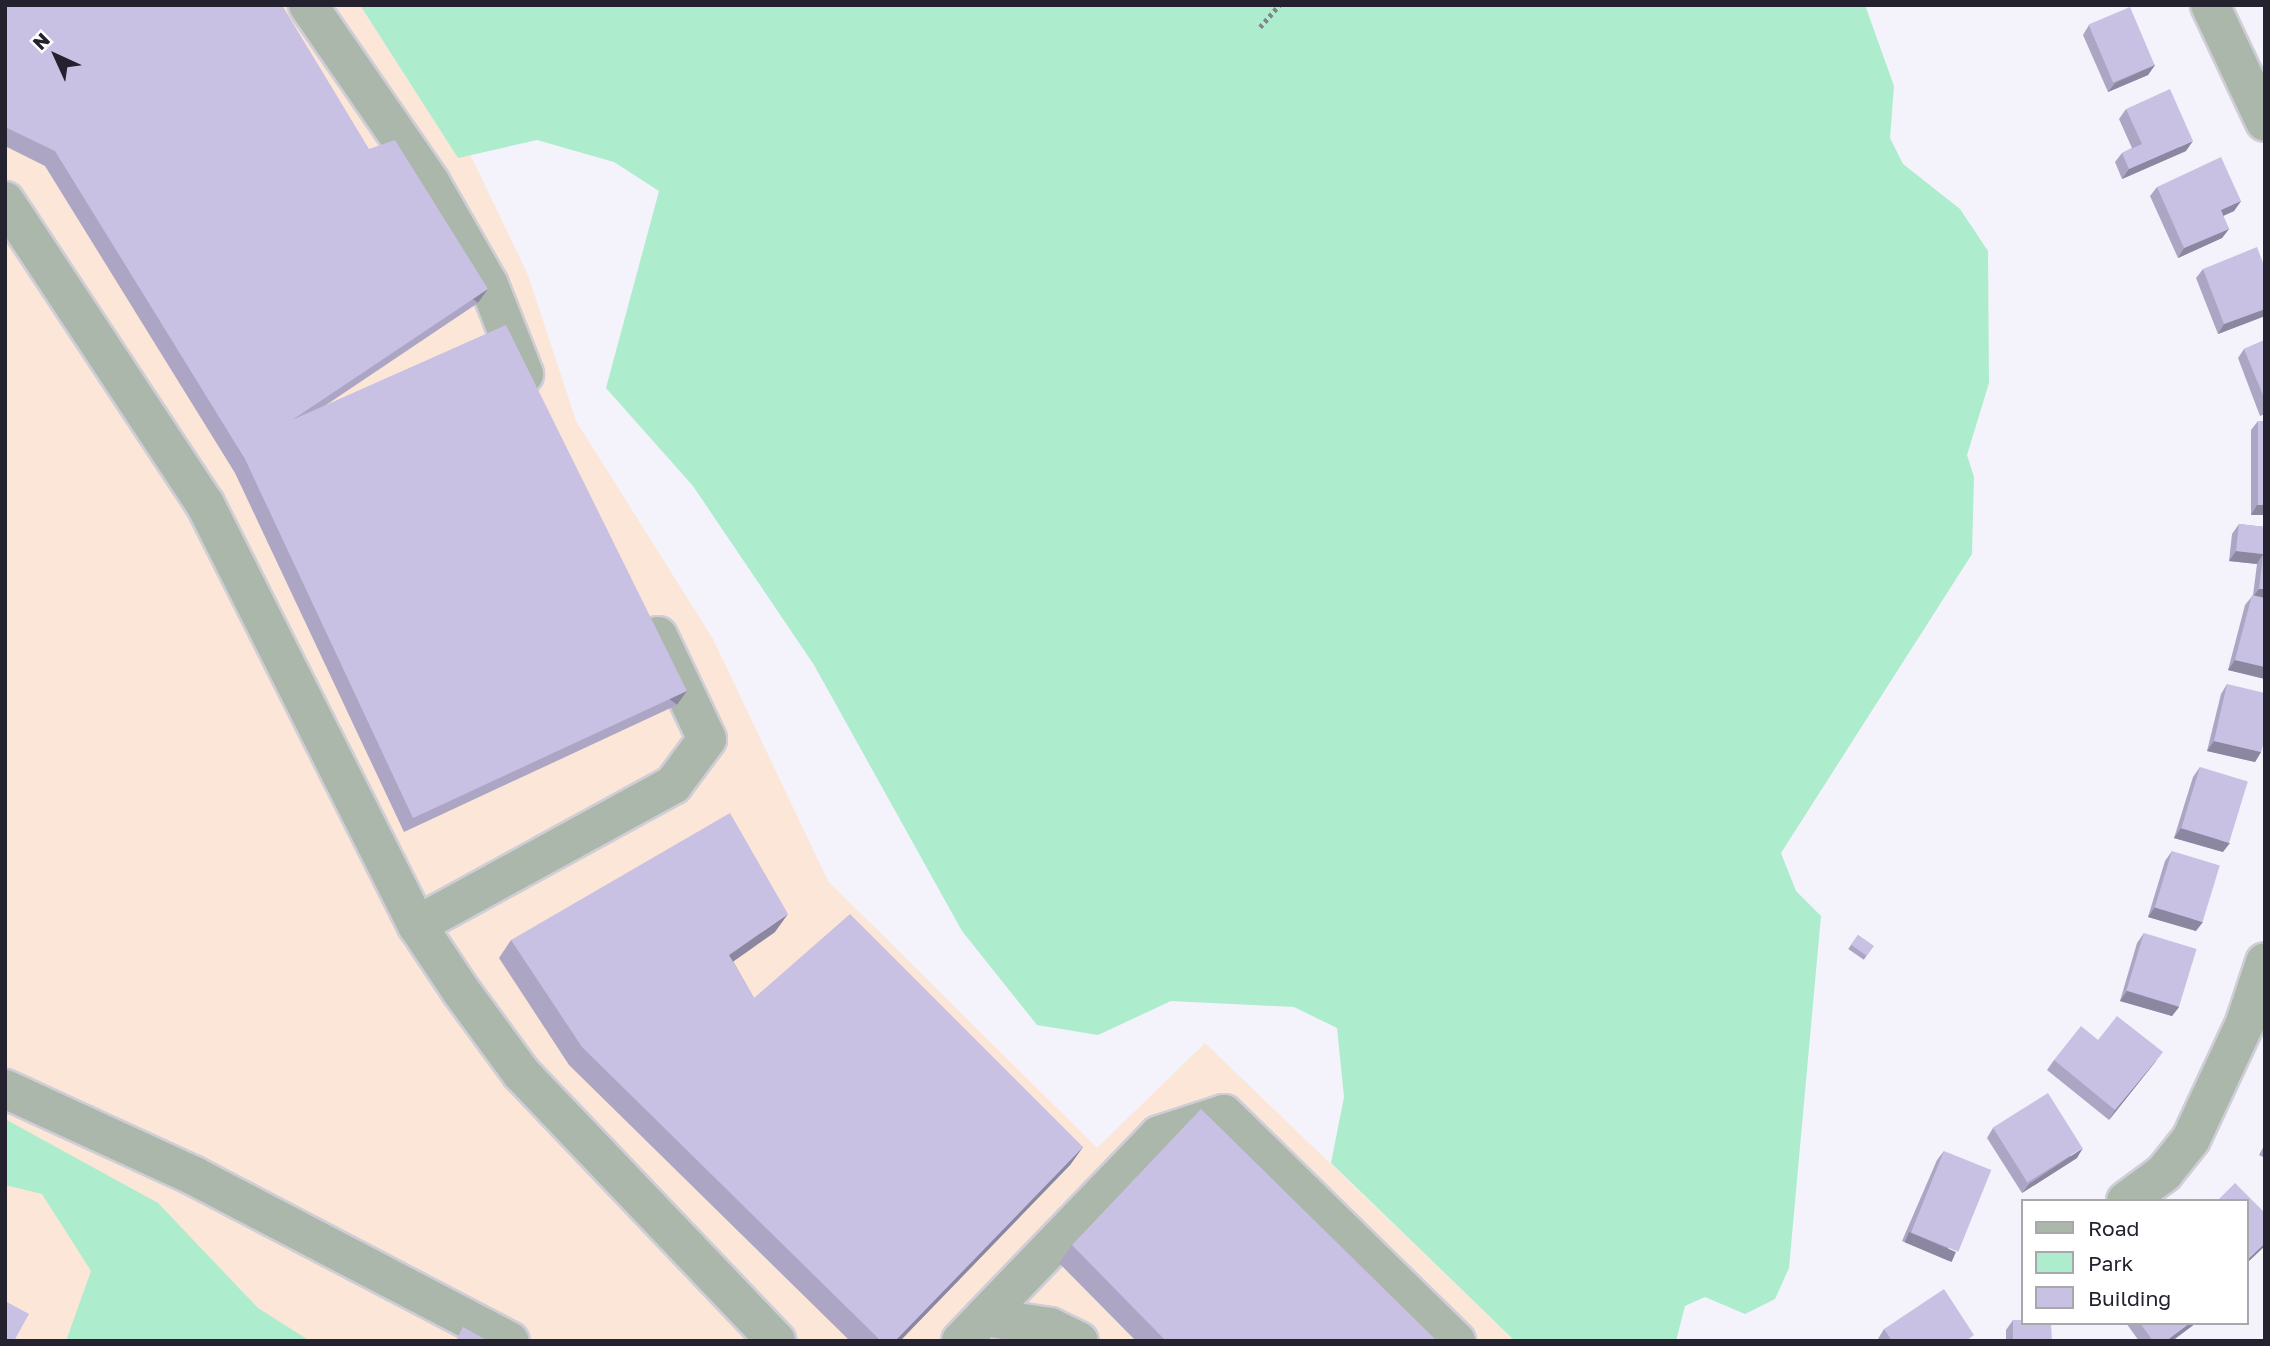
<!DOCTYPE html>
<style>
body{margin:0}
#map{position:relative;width:2270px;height:1346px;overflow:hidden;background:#f4f3fb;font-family:"Golos Text",sans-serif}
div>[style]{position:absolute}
.commercial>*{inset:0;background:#fbe6d8}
.green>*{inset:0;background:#adeccd}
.path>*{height:4.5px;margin-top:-2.25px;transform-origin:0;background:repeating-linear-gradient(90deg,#85838e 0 3.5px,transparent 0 7px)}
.roads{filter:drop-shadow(2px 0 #cfcdd6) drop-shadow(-2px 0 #cfcdd6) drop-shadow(0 2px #cfcdd6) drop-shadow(0 -2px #cfcdd6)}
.minor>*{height:38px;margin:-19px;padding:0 19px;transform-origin:19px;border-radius:19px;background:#acb7ab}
.wall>*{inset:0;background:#aca6c4;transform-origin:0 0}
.shaded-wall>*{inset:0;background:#8c87a0;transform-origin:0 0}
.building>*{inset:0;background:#c8c1e4;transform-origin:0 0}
span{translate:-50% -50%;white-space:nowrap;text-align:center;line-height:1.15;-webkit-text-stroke:7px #fff;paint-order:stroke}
.frame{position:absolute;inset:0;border:7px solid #24222f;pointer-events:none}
.legend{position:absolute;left:2021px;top:1199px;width:228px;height:126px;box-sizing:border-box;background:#fff;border:2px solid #a7a7ac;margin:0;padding:9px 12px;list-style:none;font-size:21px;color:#24222f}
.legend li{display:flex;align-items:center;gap:14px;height:35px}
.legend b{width:35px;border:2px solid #a7a7ac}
.north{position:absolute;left:21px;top:21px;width:70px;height:70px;-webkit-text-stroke:5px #fff;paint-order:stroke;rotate:315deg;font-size:19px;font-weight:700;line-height:28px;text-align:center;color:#24222f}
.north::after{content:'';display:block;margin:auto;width:24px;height:32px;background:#24222f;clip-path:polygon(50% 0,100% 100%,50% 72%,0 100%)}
</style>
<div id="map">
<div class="commercial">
<div style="clip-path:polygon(5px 5px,360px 5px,458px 158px,469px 152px,528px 275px,576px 421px,713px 639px,828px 881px,1097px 1148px,1205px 1043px,1515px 1341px,5px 1341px)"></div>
</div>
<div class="green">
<div style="clip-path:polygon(360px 5px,1865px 5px,1894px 86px,1890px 138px,1903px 164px,1960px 209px,1988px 251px,1989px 383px,1967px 455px,1974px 477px,1972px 554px,1781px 853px,1796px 891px,1821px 916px,1789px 1268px,1775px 1299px,1745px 1314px,1705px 1297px,1685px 1306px,1676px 1341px,1515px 1341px,1331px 1163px,1344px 1097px,1337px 1028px,1294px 1007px,1171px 1001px,1098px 1035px,1037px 1025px,962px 931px,814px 665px,693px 486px,606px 388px,659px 191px,614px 162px,537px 140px,458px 158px)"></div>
<div style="clip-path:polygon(5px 1119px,158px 1203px,258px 1308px,310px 1341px,66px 1341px,91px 1271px,42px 1194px,5px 1185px)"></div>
</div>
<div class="path">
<div style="left:1260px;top:27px;width:29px;rotate:-49deg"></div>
</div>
<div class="roads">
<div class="minor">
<div style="left:308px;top:5px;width:215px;rotate:55.4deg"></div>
<div style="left:430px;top:182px;width:119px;rotate:60.2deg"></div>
<div style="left:489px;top:285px;width:96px;rotate:68.5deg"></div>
<div style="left:2210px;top:5px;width:129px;rotate:64.8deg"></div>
<div style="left:5px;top:201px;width:363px;rotate:56.6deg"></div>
<div style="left:205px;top:504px;width:471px;rotate:63.3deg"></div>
<div style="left:417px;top:925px;width:79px;rotate:56.3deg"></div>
<div style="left:461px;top:991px;width:102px;rotate:53.8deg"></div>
<div style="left:521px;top:1073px;width:370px;rotate:46.4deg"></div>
<div style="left:417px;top:925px;width:292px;rotate:-28.7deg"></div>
<div style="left:673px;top:785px;width:57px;rotate:-53.5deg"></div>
<div style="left:707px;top:739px;width:114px;rotate:-115.4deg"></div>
<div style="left:5px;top:1089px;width:208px;rotate:24.7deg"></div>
<div style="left:194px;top:1176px;width:356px;rotate:27.6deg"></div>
<div style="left:2126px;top:1201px;width:47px;rotate:-36.4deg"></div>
<div style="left:2164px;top:1173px;width:43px;rotate:-51.5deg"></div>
<div style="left:2191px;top:1139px;width:128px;rotate:-65deg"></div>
<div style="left:2245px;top:1023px;width:64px;rotate:-71.8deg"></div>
<div style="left:984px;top:1317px;width:252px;rotate:-46.1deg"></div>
<div style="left:1159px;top:1135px;width:68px;rotate:-17.9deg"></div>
<div style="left:1224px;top:1114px;width:325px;rotate:44.4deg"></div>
<div style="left:961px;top:1341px;width:33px;rotate:-46deg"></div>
<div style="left:984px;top:1317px;width:67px;rotate:8.6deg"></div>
<div style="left:1050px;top:1327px;width:32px;rotate:26deg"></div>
</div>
</div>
<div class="wall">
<div style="clip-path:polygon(5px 5px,369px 149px,478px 303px,326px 405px,677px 705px,404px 832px,235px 473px,45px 166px,5px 146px)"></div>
<div style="clip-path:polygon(2089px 25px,2155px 65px,2148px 75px,2108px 92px,2083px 35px)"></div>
<div style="clip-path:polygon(2126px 109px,2186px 151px,2122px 179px,2115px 162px,2122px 153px,2132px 148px,2119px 119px)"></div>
<div style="clip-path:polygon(2157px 187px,2241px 201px,2234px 211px,2223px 216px,2229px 229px,2222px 238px,2178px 258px,2150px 196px)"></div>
<div style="clip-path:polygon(2265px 268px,2265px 316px,2218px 334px,2196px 278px,2203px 269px)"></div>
<div style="clip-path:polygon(2265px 340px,2265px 414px,2260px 416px,2238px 358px,2244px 349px)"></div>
<div style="clip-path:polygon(2258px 421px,2265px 515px,2251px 515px,2251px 430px)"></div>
<div style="clip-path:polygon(2239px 524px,2265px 527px,2265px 679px,2228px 670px,2245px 605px,2253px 595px,2257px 564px,2229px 561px,2232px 534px)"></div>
<div style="clip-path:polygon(2227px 684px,2261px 752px,2255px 762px,2207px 751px,2221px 694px)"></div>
<div style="clip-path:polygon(2200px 767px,2223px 852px,2174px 838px,2193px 777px)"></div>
<div style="clip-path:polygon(2172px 851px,2196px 931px,2148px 917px,2165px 861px)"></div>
<div style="clip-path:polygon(775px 932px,733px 961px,754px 998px,1083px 1147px,1070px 1165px,900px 1341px,850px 1341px,569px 1065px,499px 958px,511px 940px)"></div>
<div style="clip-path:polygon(2144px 933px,2179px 1007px,2172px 1016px,2120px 1001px,2137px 943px)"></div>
<div style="left:1858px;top:935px;width:19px;height:17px;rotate:35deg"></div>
<div style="clip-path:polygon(2098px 1040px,2156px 1061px,2109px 1120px,2047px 1070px,2054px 1060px)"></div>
<div style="clip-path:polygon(1993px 1128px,2077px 1158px,2022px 1193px,1987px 1138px)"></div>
<div style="clip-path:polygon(2265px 1144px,2265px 1158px,2259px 1155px)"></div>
<div style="clip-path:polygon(1944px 1151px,1949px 1261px,1902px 1241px,1937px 1160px)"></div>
<div style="clip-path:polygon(1072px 1245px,1437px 1341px,1136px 1341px,1059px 1263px)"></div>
<div style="clip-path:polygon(2013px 1320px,2052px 1341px,2006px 1341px,2006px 1330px)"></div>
<div style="clip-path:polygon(2126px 1323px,2196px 1323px,2172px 1341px,2139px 1341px)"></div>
<div style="clip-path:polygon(1884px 1329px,1970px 1341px,1879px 1341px,1878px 1339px)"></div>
</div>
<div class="shaded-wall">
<div style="clip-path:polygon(2155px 65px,2148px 75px,2108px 92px,2115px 83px)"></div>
<div style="clip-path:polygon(2193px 141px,2186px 151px,2122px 179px,2129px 169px)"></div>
<div style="clip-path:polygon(2241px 201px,2234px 211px,2214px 220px,2221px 210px)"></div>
<div style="clip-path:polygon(2229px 229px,2222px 238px,2178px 258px,2184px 248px)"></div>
<div style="left:488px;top:289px;width:17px;height:236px;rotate:126deg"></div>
<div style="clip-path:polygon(2265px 309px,2265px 316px,2218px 334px,2224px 324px)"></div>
<div style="clip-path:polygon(2257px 505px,2265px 505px,2265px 515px,2251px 515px)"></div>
<div style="clip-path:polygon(2236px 551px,2263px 554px,2257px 564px,2229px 561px)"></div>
<div style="clip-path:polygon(2259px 589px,2265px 589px,2265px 600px,2252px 598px)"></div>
<div style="clip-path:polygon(2235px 660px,2265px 667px,2265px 679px,2228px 670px)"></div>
<div style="left:687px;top:691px;width:17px;height:302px;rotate:126deg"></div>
<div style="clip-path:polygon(2214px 741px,2261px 752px,2255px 762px,2207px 751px)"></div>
<div style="clip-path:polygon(2181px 828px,2230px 843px,2223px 852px,2174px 838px)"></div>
<div style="clip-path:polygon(2155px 907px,2203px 922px,2196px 931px,2148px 917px)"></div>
<div style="clip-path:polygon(788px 914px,775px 932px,717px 973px,729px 955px)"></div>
<div style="clip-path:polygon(2127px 991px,2179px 1007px,2172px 1016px,2120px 1001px)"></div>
<div style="clip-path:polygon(2163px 1052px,2156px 1061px,2109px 1120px,2115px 1110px)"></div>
<div style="clip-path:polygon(1083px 1147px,1070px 1165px,900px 1341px,895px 1341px)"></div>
<div style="clip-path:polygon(2083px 1148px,2077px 1158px,2022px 1193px,2029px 1184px)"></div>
<div style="left:1909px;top:1232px;width:51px;height:11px;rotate:23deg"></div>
<div style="clip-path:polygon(2265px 1243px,2265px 1246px,2247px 1263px,2247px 1260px)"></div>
<div style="clip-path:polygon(2190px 1323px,2196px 1323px,2172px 1341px,2166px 1341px)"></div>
</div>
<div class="building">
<div style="clip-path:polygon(5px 5px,282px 5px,369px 149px,395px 140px,488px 289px,292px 420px,506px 325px,687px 691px,413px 818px,245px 459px,55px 151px,5px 127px)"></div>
<div style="left:2130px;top:7px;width:63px;height:45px;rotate:67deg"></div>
<div style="clip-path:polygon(2170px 89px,2193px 141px,2129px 169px,2122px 153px,2142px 144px,2126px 109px)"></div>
<div style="clip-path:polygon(2221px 157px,2241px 201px,2221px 210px,2229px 229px,2184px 248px,2157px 187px)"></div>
<div style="clip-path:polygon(2257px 247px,2265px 268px,2265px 309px,2224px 324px,2203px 269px)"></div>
<div style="clip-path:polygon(2265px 340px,2265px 400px,2244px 349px)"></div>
<div style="left:2258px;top:421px;width:7px;height:84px"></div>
<div style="clip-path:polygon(2239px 524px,2265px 527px,2265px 589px,2259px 589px,2263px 554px,2236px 551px)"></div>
<div style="clip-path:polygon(2252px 595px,2265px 598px,2265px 667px,2235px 660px)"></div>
<div style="clip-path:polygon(2227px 684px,2265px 693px,2265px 738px,2261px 752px,2214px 741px)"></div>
<div style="left:2200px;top:767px;width:50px;height:64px;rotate:17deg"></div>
<div style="clip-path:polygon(730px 813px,788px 914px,729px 955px,754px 998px,850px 914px,1083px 1147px,895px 1341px,881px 1341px,582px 1047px,511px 940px)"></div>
<div style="left:2172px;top:851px;width:50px;height:59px;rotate:17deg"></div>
<div style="left:2144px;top:933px;width:55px;height:60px;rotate:17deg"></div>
<div style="left:1858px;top:935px;width:19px;height:12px;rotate:35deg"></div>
<div style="clip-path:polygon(2117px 1016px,2163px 1052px,2115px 1110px,2054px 1060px,2081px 1026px,2098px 1040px)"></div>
<div style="left:2048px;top:1093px;width:65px;height:65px;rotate:58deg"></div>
<div style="clip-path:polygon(1201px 1109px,1437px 1341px,1166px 1341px,1072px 1245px)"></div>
<div style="left:1944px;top:1151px;width:51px;height:88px;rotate:22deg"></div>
<div style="clip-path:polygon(2235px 1183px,2265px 1213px,2265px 1243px,2247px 1260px,2247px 1201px,2217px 1201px)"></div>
<div style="clip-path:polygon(1944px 1289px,1974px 1335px,1966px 1341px,1892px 1341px,1884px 1329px)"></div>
<div style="clip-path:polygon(5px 1301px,29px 1314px,14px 1341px,5px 1341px)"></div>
<div style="clip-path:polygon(2013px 1320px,2023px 1320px,2023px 1323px,2051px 1323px,2052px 1341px,2013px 1341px)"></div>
<div style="clip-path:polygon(2140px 1323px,2190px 1323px,2166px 1341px,2153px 1341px)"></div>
<div style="clip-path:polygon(463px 1327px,488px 1341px,456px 1341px)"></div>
</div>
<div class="frame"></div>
<ul class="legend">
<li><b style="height:9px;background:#acb7ab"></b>Road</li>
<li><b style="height:19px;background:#adeccd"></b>Park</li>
<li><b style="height:19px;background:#c8c1e4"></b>Building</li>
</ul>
<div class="north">N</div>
</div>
